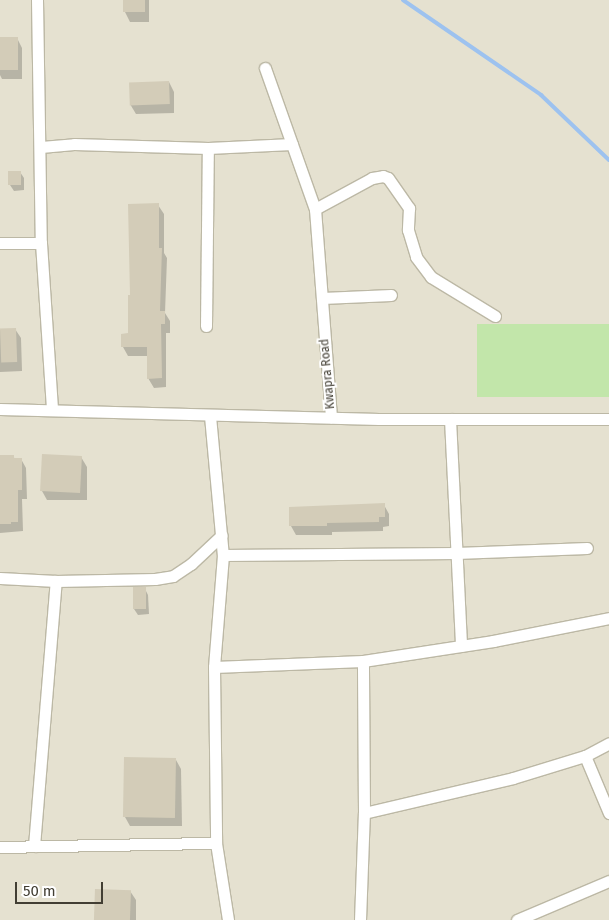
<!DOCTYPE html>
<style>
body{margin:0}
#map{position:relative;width:609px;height:920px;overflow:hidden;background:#f1efe2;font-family:"Fira Sans",sans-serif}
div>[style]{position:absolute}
.residential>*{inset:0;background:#e5e1d0;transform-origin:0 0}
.green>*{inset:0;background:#c2e6aa;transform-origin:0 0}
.shadow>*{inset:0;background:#0003}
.stream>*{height:4px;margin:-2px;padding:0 2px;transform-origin:2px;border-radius:2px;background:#9dc2ef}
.building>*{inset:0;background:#d3ccb8;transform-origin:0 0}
.roads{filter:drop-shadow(1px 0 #bcb8a5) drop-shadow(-1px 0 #bcb8a5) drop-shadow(0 1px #bcb8a5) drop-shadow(0 -1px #bcb8a5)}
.street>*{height:11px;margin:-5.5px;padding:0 5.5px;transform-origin:5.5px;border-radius:5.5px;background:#fff}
span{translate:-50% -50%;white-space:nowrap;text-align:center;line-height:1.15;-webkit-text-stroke:4px #fff;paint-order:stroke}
.street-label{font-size:12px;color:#423e33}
.scale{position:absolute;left:15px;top:882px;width:88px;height:22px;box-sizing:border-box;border:2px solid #423e33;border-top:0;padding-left:6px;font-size:15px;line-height:18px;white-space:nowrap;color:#423e33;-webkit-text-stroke:4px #fff;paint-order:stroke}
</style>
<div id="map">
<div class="residential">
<div style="left:0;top:0;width:609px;height:920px"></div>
</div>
<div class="green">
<div style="left:477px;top:324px;width:132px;height:73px"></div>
</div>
<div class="shadow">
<div style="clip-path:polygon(125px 0,149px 0,149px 22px,130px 22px,125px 12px)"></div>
<div style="clip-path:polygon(0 38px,17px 38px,22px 48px,22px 79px,2px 79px,0 75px)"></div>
<div style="clip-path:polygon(169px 82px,174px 92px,174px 113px,136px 114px,130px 104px)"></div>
<div style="clip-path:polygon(20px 172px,24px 178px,24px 190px,14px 191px,10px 185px)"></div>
<div style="clip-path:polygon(158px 205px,164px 214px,164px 253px,167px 258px,165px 313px,170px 321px,170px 333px,166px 333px,166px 387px,154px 388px,148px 378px,148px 356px,128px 356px,123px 347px,130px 335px,132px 296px)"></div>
<div style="clip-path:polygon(15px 329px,21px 338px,22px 371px,0 372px,0 330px)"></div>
<div style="clip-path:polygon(0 456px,13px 456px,15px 459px,21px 459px,26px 468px,27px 499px,22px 499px,23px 531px,0 533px)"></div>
<div style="clip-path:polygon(43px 456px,81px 457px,87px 467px,87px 500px,47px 500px,42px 491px)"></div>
<div style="clip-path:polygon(384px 505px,389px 514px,389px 526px,383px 527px,383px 531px,332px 532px,332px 535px,296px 535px,291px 526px)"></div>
<div style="clip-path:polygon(145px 589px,148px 595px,149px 614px,138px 615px,134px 609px)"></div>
<div style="clip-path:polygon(176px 760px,181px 769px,182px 826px,130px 826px,125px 817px)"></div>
<div style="clip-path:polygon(130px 891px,136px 900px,136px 920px,96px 920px)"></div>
</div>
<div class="stream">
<div style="left:403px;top:0;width:168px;rotate:34.5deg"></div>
<div style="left:541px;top:95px;width:94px;rotate:43.7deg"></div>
</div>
<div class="building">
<div style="left:123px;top:0;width:22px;height:12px"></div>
<div style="left:0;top:37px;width:18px;height:33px"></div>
<div style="left:169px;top:81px;width:23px;height:40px;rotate:88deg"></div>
<div style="left:8px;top:171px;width:13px;height:14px"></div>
<div style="clip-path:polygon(159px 203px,159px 248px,162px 248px,160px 311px,165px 311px,165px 324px,161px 324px,162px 378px,147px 379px,147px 347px,121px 347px,121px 334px,128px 333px,128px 295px,130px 295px,128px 204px)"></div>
<div style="left:16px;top:328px;width:34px;height:16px;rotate:88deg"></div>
<div style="left:42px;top:454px;width:40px;height:37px;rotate:3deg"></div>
<div style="clip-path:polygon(0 455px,14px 455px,14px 458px,22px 458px,22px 490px,18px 490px,18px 522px,11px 522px,11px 524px,0 524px)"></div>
<div style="clip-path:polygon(385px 503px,385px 517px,379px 517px,379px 522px,327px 523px,327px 526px,289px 526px,289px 507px)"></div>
<div style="left:133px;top:587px;width:13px;height:22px"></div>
<div style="left:124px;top:757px;width:52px;height:60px;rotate:1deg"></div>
<div style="left:95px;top:889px;width:36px;height:31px;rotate:2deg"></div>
</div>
<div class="roads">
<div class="street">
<div style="left:37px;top:0;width:243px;rotate:89.1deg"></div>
<div style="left:41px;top:243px;width:166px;rotate:86.2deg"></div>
<div style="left:265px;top:68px;width:150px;rotate:70.5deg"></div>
<div style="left:315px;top:209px;width:209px;rotate:85.6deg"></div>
<div style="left:41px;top:147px;width:33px;rotate:-5deg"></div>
<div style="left:74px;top:144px;width:134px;rotate:1.7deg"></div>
<div style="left:208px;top:148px;width:84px;rotate:-2.7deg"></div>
<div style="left:315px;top:209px;width:65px;rotate:-28.5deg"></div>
<div style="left:372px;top:178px;width:11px;rotate:-10deg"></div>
<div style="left:383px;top:176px;width:5px;rotate:22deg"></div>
<div style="left:388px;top:178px;width:37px;rotate:55deg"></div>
<div style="left:409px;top:208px;width:22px;rotate:93deg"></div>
<div style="left:408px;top:230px;width:28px;rotate:73deg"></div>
<div style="left:416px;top:257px;width:25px;rotate:53deg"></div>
<div style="left:431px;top:277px;width:75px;rotate:31.4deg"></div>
<div style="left:0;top:243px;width:41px"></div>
<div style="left:322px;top:298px;width:69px;rotate:-2.5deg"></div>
<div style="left:206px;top:326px;width:178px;rotate:-89.4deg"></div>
<div style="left:0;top:409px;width:379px;rotate:1.5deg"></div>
<div style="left:379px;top:419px;width:230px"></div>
<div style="left:210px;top:416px;width:140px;rotate:84.7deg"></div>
<div style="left:223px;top:555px;width:112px;rotate:94.6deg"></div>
<div style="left:214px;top:667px;width:176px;rotate:89.3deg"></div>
<div style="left:216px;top:843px;width:78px;rotate:81.1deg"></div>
<div style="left:450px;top:419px;width:227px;rotate:87.2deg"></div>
<div style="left:223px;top:555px;width:233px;rotate:-0.5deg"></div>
<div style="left:456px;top:553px;width:131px;rotate:-2.2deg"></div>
<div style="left:0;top:578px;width:56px;rotate:3.1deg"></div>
<div style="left:56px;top:581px;width:99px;rotate:-1.2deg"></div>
<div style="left:155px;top:579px;width:18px;rotate:-9deg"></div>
<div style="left:173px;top:576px;width:22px;rotate:-34deg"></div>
<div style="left:191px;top:564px;width:42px;rotate:-43.1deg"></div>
<div style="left:214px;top:667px;width:149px;rotate:-2.3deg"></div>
<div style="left:363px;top:661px;width:132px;rotate:-8.7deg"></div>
<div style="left:493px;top:641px;width:118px;rotate:-11.2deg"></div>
<div style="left:585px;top:756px;width:62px;rotate:67.2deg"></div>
<div style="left:364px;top:813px;width:153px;rotate:-13.2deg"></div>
<div style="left:513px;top:778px;width:75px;rotate:-17deg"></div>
<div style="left:585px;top:756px;width:27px;rotate:-28deg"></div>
<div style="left:34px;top:846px;width:266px;rotate:-85.3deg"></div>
<div style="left:0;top:847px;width:216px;rotate:-1.1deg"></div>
<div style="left:360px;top:920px;width:107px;rotate:-87.9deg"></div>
<div style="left:364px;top:813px;width:152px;rotate:-90.4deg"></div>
<div style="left:517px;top:920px;width:100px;rotate:-23deg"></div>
</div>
</div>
<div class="street-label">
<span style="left:328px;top:374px;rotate:-95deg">Kwapra Road</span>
</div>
<div class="scale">50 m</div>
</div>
